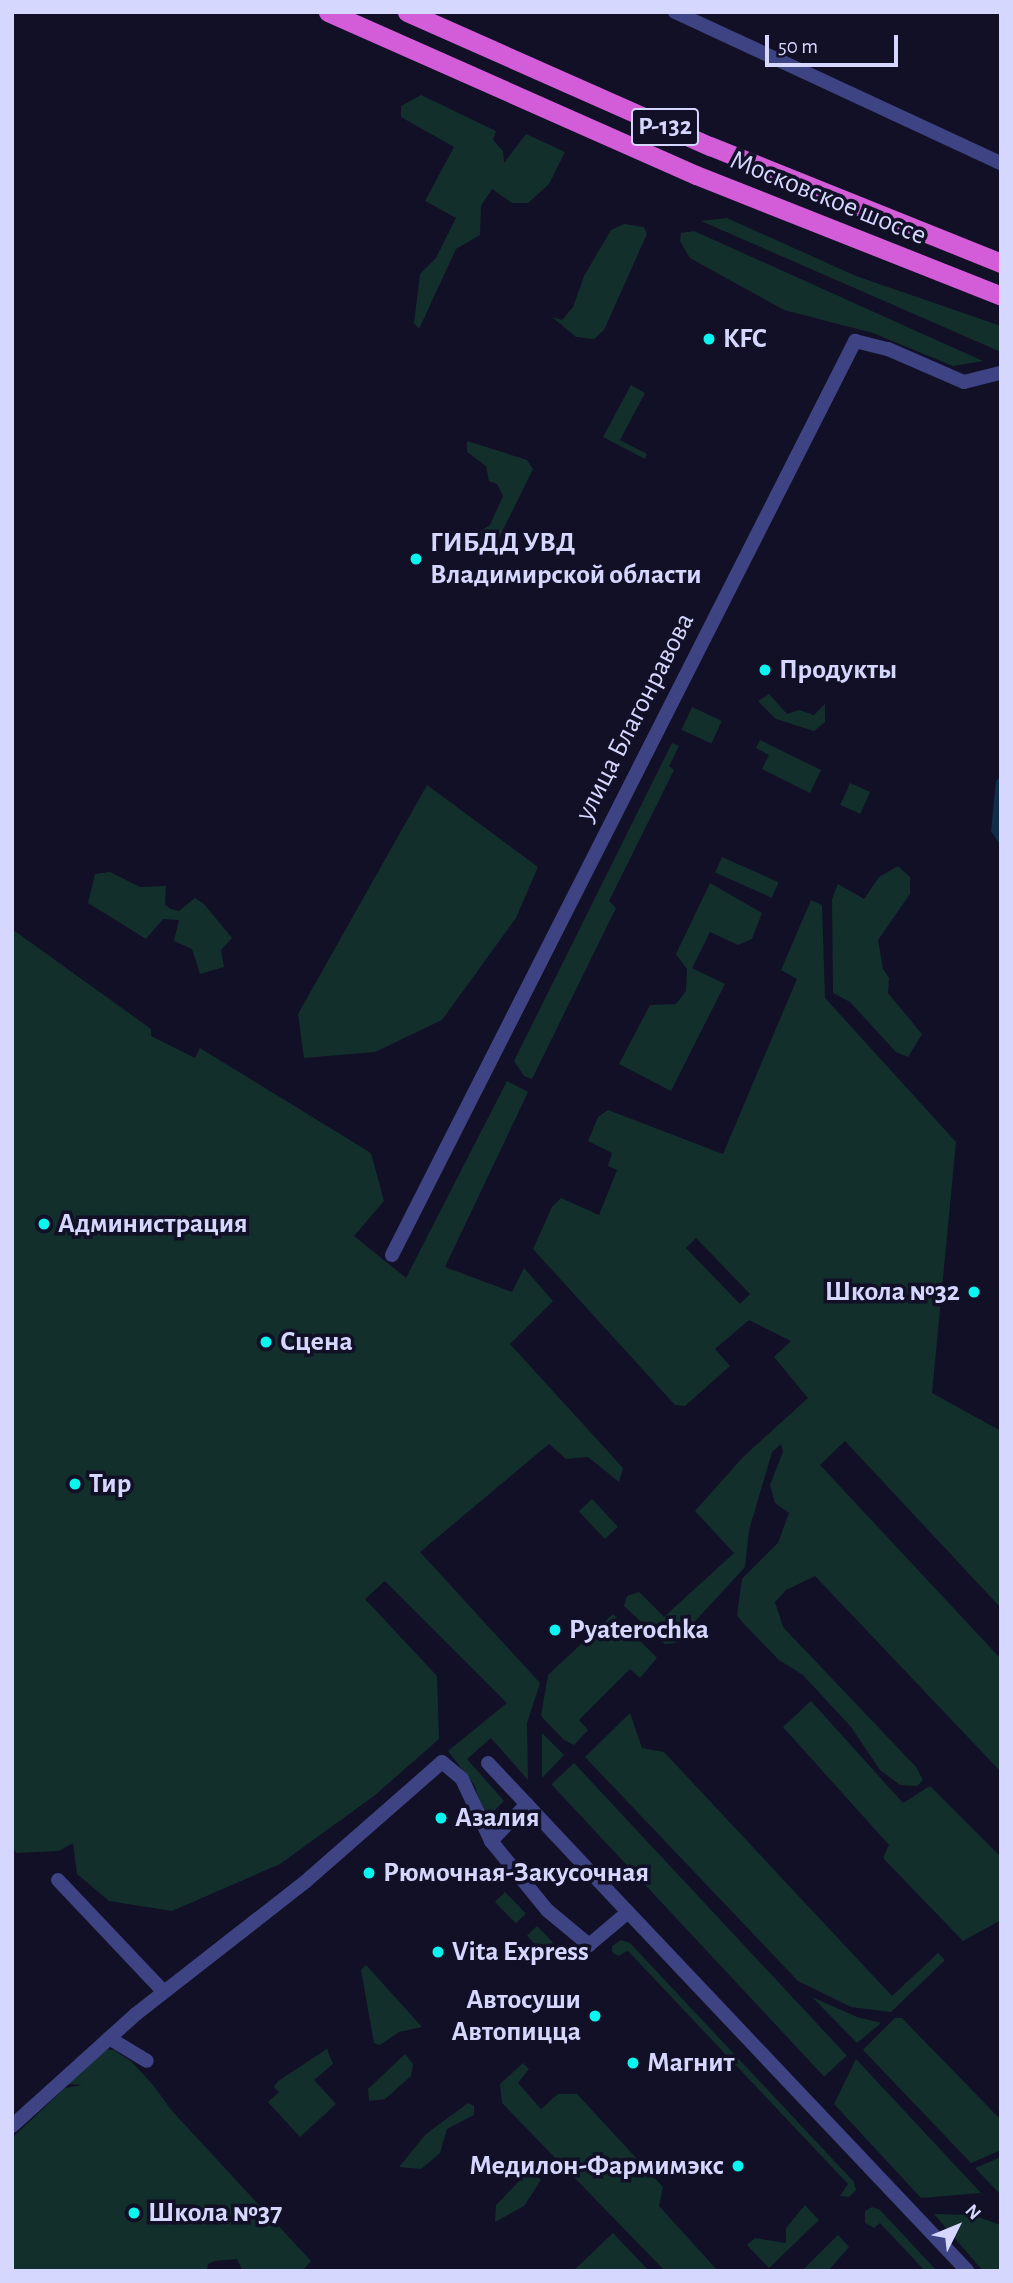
<!DOCTYPE html>
<meta charset="utf-8">
<style>
body{margin:0}
#map{position:relative;width:1013px;height:2283px;overflow:hidden;background:#111026;font-family:"Alegreya Sans",sans-serif}
div>[style]{position:absolute}
.green>*{inset:0;background:#132f2b;transform-origin:0 0}
.water>*{inset:0;background:#102d49}
.minor>*{height:14px;margin:-7px;padding:0 7px;transform-origin:7px;border-radius:7px;background:#3d4383}
.trunk>*{height:19px;margin:-9.5px;padding:0 9.5px;transform-origin:9.5px;border-radius:9.5px;background:#d35cd9}
.dots>*{width:19px;height:19px;translate:-50% -50%;box-sizing:border-box;border:4px solid #111026;border-radius:50%}
span{translate:-50% -50%;white-space:nowrap;text-align:center;line-height:1.15;-webkit-text-stroke:7px #111026;paint-order:stroke}
.shield-label span{padding:2px 5px;background:#111026;border:2px solid;border-radius:5px;-webkit-text-stroke-width:0}
.shield-label{font-size:26px;color:#d6d7fe;font-weight:700}
.street-label{font-size:28px;color:#d6d7fe}
.poi-label{font-size:28px;color:#d6d7fe;font-weight:700}
.left{translate:0 -50%;text-align:left}
.right{translate:-100% -50%;text-align:right}
.frame{position:absolute;inset:0;border:14px solid #d6d7fe;pointer-events:none}
.north{position:absolute;left:922px;top:2192px;width:70px;height:70px;-webkit-text-stroke:5px #111026;paint-order:stroke;rotate:47deg;font-size:19px;font-weight:700;line-height:28px;text-align:center;color:#d6d7fe}
.north::after{content:'';display:block;margin:auto;width:24px;height:32px;background:#d6d7fe;clip-path:polygon(50% 0,100% 100%,50% 72%,0 100%)}
.scale{position:absolute;left:765px;top:35px;width:133px;height:32px;box-sizing:border-box;border:4px solid #d6d7fe;border-top:0;padding-left:9px;font-size:21px;line-height:24px;white-space:nowrap;color:#d6d7fe;-webkit-text-stroke:5px #111026;paint-order:stroke}
</style>
<div id="map">
<div class="green">
<div style="clip-path:polygon(421px 95px,496px 131px,493px 140px,503px 151px,504px 163px,526px 134px,565px 152px,549px 184px,528px 203px,512px 203px,492px 189px,481px 206px,480px 235px,456px 249px,419px 329px,414px 323px,420px 274px,436px 258px,456px 218px,425px 201px,454px 147px,401px 117px,401px 106px)"></div>
<div style="clip-path:polygon(727px 218px,856px 276px,1001px 326px,1001px 352px,701px 221px)"></div>
<div style="clip-path:polygon(624px 224px,644px 227px,647px 234px,604px 330px,594px 339px,576px 337px,552px 317px,562px 320px,573px 307px,584px 276px,611px 230px)"></div>
<div style="clip-path:polygon(694px 231px,885px 317px,983px 361px,953px 366px,873px 333px,784px 310px,690px 258px,680px 241px,681px 233px)"></div>
<div style="clip-path:polygon(631px 385px,645px 393px,620px 440px,647px 454px,645px 459px,603px 437px)"></div>
<div style="clip-path:polygon(467px 441px,527px 460px,533px 469px,495px 546px,471px 551px,470px 538px,490px 525px,503px 496px,497px 484px,489px 481px,486px 466px,467px 452px)"></div>
<div style="clip-path:polygon(769px 694px,787px 714px,799px 710px,814px 715px,825px 704px,825px 722px,814px 731px,776px 719px,758px 701px)"></div>
<div style="left:692px;top:707px;width:33px;height:25px;rotate:25deg"></div>
<div style="clip-path:polygon(760px 740px,821px 770px,810px 793px,762px 769px,769px 755px,756px 748px)"></div>
<div style="clip-path:polygon(672px 743px,679px 746px,669px 766px,674px 770px,609px 901px,616px 908px,532px 1079px,524px 1076px,514px 1061px)"></div>
<div style="left:850px;top:783px;width:22px;height:24px;rotate:24deg"></div>
<div style="clip-path:polygon(427px 785px,538px 867px,516px 918px,442px 1020px,375px 1052px,304px 1058px,298px 1014px)"></div>
<div style="left:722px;top:857px;width:62px;height:17px;rotate:24deg"></div>
<div style="clip-path:polygon(898px 866px,910px 877px,910px 894px,878px 940px,883px 969px,889px 978px,888px 993px,922px 1034px,908px 1057px,896px 1052px,850px 1002px,833px 993px,832px 899px,838px 884px,864px 899px,879px 877px)"></div>
<div style="clip-path:polygon(110px 872px,140px 887px,166px 886px,165px 905px,171px 909px,179px 911px,195px 898px,204px 904px,232px 938px,221px 950px,224px 967px,200px 974px,192px 949px,174px 941px,179px 920px,163px 919px,146px 939px,88px 903px,95px 874px)"></div>
<div style="clip-path:polygon(710px 883px,762px 913px,752px 939px,738px 945px,710px 932px,692px 968px,725px 984px,671px 1091px,619px 1064px,650px 1005px,676px 1004px,686px 991px,687px 969px,676px 954px)"></div>
<div style="clip-path:polygon(evenodd,811px 900px,822px 905px,825px 998px,956px 1142px,932px 1393px,1001px 1431px,1001px 1608px,845px 1441px,820px 1465px,1001px 1659px,1001px 1772px,815px 1576px,786px 1590px,775px 1602px,783px 1627px,916px 1767px,923px 1780px,917px 1786px,900px 1785px,880px 1770px,851px 1727px,803px 1675px,779px 1660px,742px 1622px,737px 1615px,742px 1579px,778px 1543px,789px 1513px,775px 1503px,770px 1485px,783px 1452px,781px 1444px,772px 1452px,749px 1530px,745px 1567px,675px 1643px,665px 1644px,624px 1606px,627px 1596px,639px 1592px,664px 1617px,734px 1553px,695px 1511px,744px 1456px,808px 1398px,774px 1357px,791px 1341px,749px 1320px,715px 1349px,730px 1366px,685px 1406px,675px 1405px,533px 1249px,552px 1207px,561px 1198px,599px 1215px,617px 1170px,608px 1166px,612px 1153px,588px 1141px,598px 1117px,608px 1110px,723px 1154px,797px 979px,781px 970px,811px 900px,696px 1238px,750px 1294px,740px 1304px,686px 1248px,696px 1238px)"></div>
<div style="clip-path:polygon(12px 929px,151px 1029px,151px 1036px,195px 1058px,200px 1048px,371px 1153px,384px 1201px,354px 1236px,406px 1278px,507px 1081px,528px 1092px,445px 1267px,512px 1292px,524px 1268px,553px 1301px,510px 1344px,623px 1468px,619px 1482px,588px 1457px,566px 1459px,549px 1444px,420px 1552px,540px 1683px,527px 1723px,528px 1780px,491px 1738px,467px 1759px,504px 1801px,493px 1812px,482px 1810px,475px 1786px,448px 1751px,507px 1703px,385px 1581px,365px 1599px,437px 1676px,439px 1739px,374px 1796px,280px 1864px,172px 1911px,109px 1901px,77px 1874px,73px 1843px,59px 1851px,16px 1853px,12px 1847px)"></div>
<div style="left:592px;top:1499px;width:38px;height:18px;rotate:47deg"></div>
<div style="clip-path:polygon(613px 1614px,657px 1658px,640px 1678px,630px 1669px,579px 1720px,588px 1730px,574px 1745px,564px 1740px,541px 1716px,548px 1675px)"></div>
<div style="clip-path:polygon(811px 1701px,903px 1803px,930px 1786px,1001px 1857px,1001px 1920px,963px 1941px,883px 1858px,889px 1845px,783px 1727px)"></div>
<div style="clip-path:polygon(630px 1713px,642px 1748px,664px 1752px,892px 1996px,938px 1953px,945px 1960px,891px 2012px,851px 2007px,798px 1981px,585px 1757px)"></div>
<div style="clip-path:polygon(542px 1733px,564px 1755px,542px 1778px)"></div>
<div style="left:574px;top:1763px;width:400px;height:31px;rotate:47deg"></div>
<div style="left:505px;top:1892px;width:30px;height:14px;rotate:46deg"></div>
<div style="left:537px;top:1926px;width:32px;height:14px;rotate:46deg"></div>
<div style="clip-path:polygon(621px 1940px,630px 1943px,854px 2182px,856px 2190px,849px 2197px,840px 2196px,848px 2184px,628px 1951px,618px 1956px,612px 1952px,612px 1946px)"></div>
<div style="clip-path:polygon(366px 1965px,422px 2027px,399px 2032px,380px 2045px,374px 2043px,361px 1970px)"></div>
<div style="clip-path:polygon(812px 1997px,857px 2017px,881px 2023px,857px 2043px)"></div>
<div style="clip-path:polygon(895px 2018px,902px 2018px,1001px 2120px,1001px 2150px,971px 2163px,863px 2050px)"></div>
<div style="clip-path:polygon(102px 2049px,114px 2050px,132px 2062px,153px 2085px,172px 2111px,311px 2261px,302px 2271px,243px 2271px,237px 2259px,215px 2261px,208px 2264px,207px 2271px,12px 2271px,12px 2138px,65px 2088px,82px 2085px,69px 2084px)"></div>
<div style="clip-path:polygon(327px 2049px,333px 2064px,314px 2080px,336px 2104px,300px 2137px,268px 2102px,279px 2092px,274px 2087px,278px 2081px)"></div>
<div style="clip-path:polygon(405px 2054px,413px 2064px,411px 2076px,385px 2099px,369px 2101px,368px 2089px)"></div>
<div style="clip-path:polygon(856px 2059px,981px 2193px,921px 2198px,834px 2104px)"></div>
<div style="clip-path:polygon(523px 2063px,529px 2069px,518px 2083px,541px 2109px,558px 2094px,577px 2094px,663px 2187px,659px 2206px,718px 2271px,665px 2271px,502px 2103px,500px 2084px)"></div>
<div style="clip-path:polygon(468px 2103px,474px 2106px,474px 2115px,447px 2129px,440px 2153px,421px 2169px,399px 2167px,426px 2134px)"></div>
<div style="clip-path:polygon(1001px 2157px,1001px 2195px,975px 2168px)"></div>
<div style="clip-path:polygon(533px 2173px,541px 2180px,524px 2206px,495px 2222px,496px 2205px,523px 2177px)"></div>
<div style="clip-path:polygon(805px 2205px,819px 2220px,769px 2268px,747px 2245px,755px 2238px,786px 2243px,786px 2228px)"></div>
<div style="clip-path:polygon(872px 2207px,880px 2210px,937px 2271px,925px 2271px,880px 2223px,874px 2228px,865px 2223px,865px 2211px)"></div>
<div style="clip-path:polygon(934px 2214px,972px 2215px,1001px 2225px,1001px 2271px,983px 2271px)"></div>
<div style="clip-path:polygon(613px 2233px,649px 2271px,573px 2271px)"></div>
<div style="clip-path:polygon(838px 2235px,849px 2247px,828px 2271px,802px 2271px)"></div>
</div>
<div class="water">
<div style="clip-path:polygon(1001px 776px,1001px 846px,991px 831px,996px 781px)"></div>
</div>
<div class="minor">
<div style="left:675px;top:12px;width:359px;rotate:24.9deg"></div>
<div style="left:392px;top:1255px;width:1025px;rotate:-63.13deg"></div>
<div style="left:855px;top:341px;width:34px;rotate:14deg"></div>
<div style="left:888px;top:349px;width:83px;rotate:23.5deg"></div>
<div style="left:964px;top:382px;width:38px;rotate:-14deg"></div>
<div style="left:488px;top:1763px;width:204px;rotate:46.8deg"></div>
<div style="left:527px;top:1804px;width:52px;rotate:134.2deg"></div>
<div style="left:491px;top:1841px;width:89px;rotate:50.9deg"></div>
<div style="left:547px;top:1910px;width:55px;rotate:39.8deg"></div>
<div style="left:589px;top:1945px;width:51px;rotate:-40.2deg"></div>
<div style="left:628px;top:1912px;width:494px;rotate:46.6deg"></div>
<div style="left:58px;top:1880px;width:153px;rotate:46.6deg"></div>
<div style="left:109px;top:2038px;width:44px;rotate:31.2deg"></div>
<div style="left:12px;top:2126px;width:167px;rotate:-42.1deg"></div>
<div style="left:136px;top:2014px;width:214px;rotate:-38deg"></div>
<div style="left:305px;top:1882px;width:182px;rotate:-41.2deg"></div>
<div style="left:442px;top:1762px;width:26px;rotate:40deg"></div>
<div style="left:462px;top:1779px;width:68px;rotate:64.9deg"></div>
</div>
<div class="trunk">
<div style="left:328px;top:12px;width:402px;rotate:23.9deg"></div>
<div style="left:696px;top:175px;width:328px;rotate:21.6deg"></div>
<div style="left:407px;top:12px;width:331px;rotate:23.9deg"></div>
<div style="left:710px;top:146px;width:314px;rotate:21.9deg"></div>
</div>
<div class="dots">
<div style="left:709px;top:339px;background:#09f6f0"></div>
<div style="left:416px;top:559px;background:#09f6f0"></div>
<div style="left:765px;top:670px;background:#09f6f0"></div>
<div style="left:44px;top:1224px;background:#09f6f0"></div>
<div style="left:974px;top:1292px;background:#09f6f0"></div>
<div style="left:266px;top:1342px;background:#09f6f0"></div>
<div style="left:75px;top:1484px;background:#09f6f0"></div>
<div style="left:555px;top:1630px;background:#09f6f0"></div>
<div style="left:441px;top:1818px;background:#09f6f0"></div>
<div style="left:369px;top:1873px;background:#09f6f0"></div>
<div style="left:438px;top:1952px;background:#09f6f0"></div>
<div style="left:595px;top:2016px;background:#09f6f0"></div>
<div style="left:633px;top:2063px;background:#09f6f0"></div>
<div style="left:738px;top:2166px;background:#09f6f0"></div>
<div style="left:134px;top:2213px;background:#09f6f0"></div>
</div>
<div class="shield-label">
<span style="left:665px;top:127px">Р-132</span>
</div>
<div class="street-label">
<span style="left:828px;top:198px;rotate:22deg">Московское шоссе</span>
<span style="left:635px;top:717px;rotate:-63deg">улица Благонравова</span>
</div>
<div class="poi-label">
<span class="left" style="left:723px;top:339px">KFC</span>
<span class="left" style="left:430px;top:559px">ГИБДД УВД<br>Владимирской области</span>
<span class="left" style="left:779px;top:670px">Продукты</span>
<span class="left" style="left:58px;top:1224px">Администрация</span>
<span class="right" style="left:960px;top:1292px">Школа №32</span>
<span class="left" style="left:280px;top:1342px">Сцена</span>
<span class="left" style="left:89px;top:1484px">Тир</span>
<span class="left" style="left:569px;top:1630px">Pyaterochka</span>
<span class="left" style="left:455px;top:1818px">Азалия</span>
<span class="left" style="left:383px;top:1873px">Рюмочная-Закусочная</span>
<span class="left" style="left:452px;top:1952px">Vita Express</span>
<span class="right" style="left:581px;top:2016px">Автосуши<br>Автопицца</span>
<span class="left" style="left:647px;top:2063px">Магнит</span>
<span class="right" style="left:724px;top:2166px">Медилон-Фармимэкс</span>
<span class="left" style="left:148px;top:2213px">Школа №37</span>
</div>
<div class="frame"></div>
<div class="north">N</div>
<div class="scale">50 m</div>
</div>
